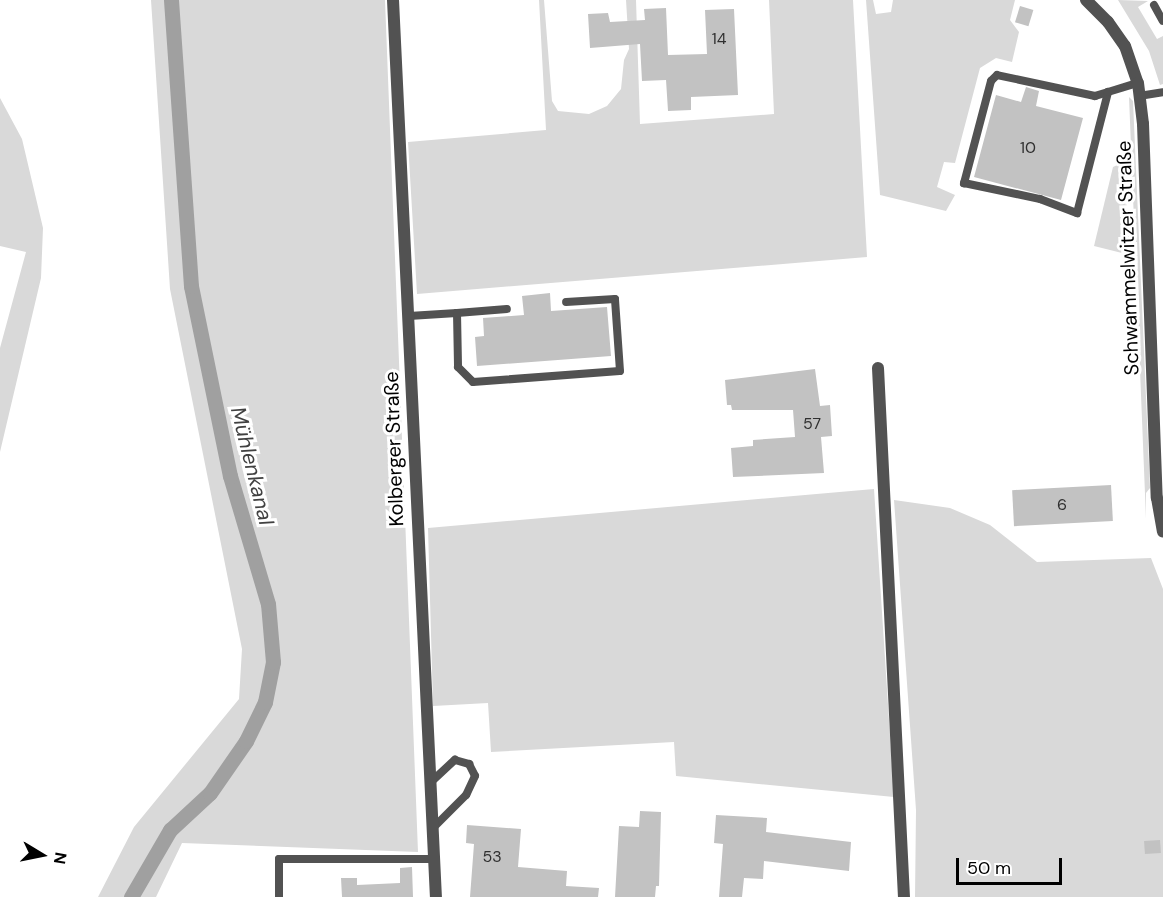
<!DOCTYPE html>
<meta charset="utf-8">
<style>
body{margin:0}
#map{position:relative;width:1163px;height:897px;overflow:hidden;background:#fff;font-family:"DM Sans",sans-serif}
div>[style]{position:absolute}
.green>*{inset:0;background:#d9d9d9}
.canal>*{height:15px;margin:-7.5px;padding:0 7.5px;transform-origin:7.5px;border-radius:7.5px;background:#a0a0a0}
.building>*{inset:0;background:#c2c2c2;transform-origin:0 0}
.lane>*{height:8px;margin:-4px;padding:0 4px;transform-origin:4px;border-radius:4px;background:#525252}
.street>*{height:12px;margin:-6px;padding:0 6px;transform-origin:6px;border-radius:6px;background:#525252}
span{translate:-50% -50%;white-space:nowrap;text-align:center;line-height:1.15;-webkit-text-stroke:6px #fff;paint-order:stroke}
.number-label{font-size:16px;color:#303030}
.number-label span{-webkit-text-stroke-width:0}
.street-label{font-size:20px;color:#000}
.water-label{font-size:21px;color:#414141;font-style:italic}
.north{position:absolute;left:12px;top:825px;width:60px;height:60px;-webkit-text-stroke:4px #fff;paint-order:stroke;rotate:100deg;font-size:16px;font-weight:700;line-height:24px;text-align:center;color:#000}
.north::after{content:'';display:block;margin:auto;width:21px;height:27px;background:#000;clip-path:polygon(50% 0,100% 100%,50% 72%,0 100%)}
.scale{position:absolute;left:956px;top:858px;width:106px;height:27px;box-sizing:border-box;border:3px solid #000;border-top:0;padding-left:8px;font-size:18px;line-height:21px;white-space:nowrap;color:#000;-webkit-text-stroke:4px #fff;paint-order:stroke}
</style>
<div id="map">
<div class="green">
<div style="clip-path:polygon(151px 0,385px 0,418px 852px,182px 843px,156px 897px,98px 897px,134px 827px,239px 699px,242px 649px,170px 289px)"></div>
<div style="clip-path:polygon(539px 0,544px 0,552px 101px,558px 111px,589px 114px,607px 106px,621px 89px,624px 60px,629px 49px,626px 0,636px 0,640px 124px,774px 114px,769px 0,853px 0,867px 257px,417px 294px,408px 142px,546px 130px)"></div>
<div style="clip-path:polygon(866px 0,873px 0,876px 14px,891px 12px,893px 0,1015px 0,1010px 20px,1019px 32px,1012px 62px,996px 58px,980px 68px,955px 163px,944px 162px,937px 187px,955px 195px,946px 211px,880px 195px)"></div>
<div style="clip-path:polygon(1118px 0,1148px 1px,1138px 7px,1157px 39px,1163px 36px,1163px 84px,1160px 85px,1149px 51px)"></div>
<div style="clip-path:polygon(1129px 97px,1133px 101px,1150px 488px,1146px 493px,1146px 519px)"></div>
<div style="clip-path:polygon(0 98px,22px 139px,43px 228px,41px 278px,0 452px,0 348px,26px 252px,0 246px)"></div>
<div style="clip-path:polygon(1124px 162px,1130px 255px,1094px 246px,1113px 167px)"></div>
<div style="clip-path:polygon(874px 489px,894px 797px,676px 776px,674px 742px,491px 752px,488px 703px,433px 706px,428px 528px)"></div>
<div style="clip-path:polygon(894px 500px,950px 508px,990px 525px,1037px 562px,1151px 558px,1163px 589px,1163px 897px,915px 897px,916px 810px)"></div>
</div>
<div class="canal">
<div style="left:131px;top:897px;width:78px;rotate:-59.8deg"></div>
<div style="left:170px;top:830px;width:54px;rotate:-42.8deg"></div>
<div style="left:210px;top:793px;width:63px;rotate:-55.3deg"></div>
<div style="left:246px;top:741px;width:43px;rotate:-64deg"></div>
<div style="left:265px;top:702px;width:41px;rotate:-78.7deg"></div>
<div style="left:273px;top:662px;width:58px;rotate:-94.9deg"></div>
<div style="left:268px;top:604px;width:134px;rotate:-106.5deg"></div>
<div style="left:230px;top:476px;width:194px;rotate:-101.6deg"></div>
<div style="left:191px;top:286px;width:287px;rotate:-94deg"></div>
</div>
<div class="building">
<div style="left:1020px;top:6px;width:14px;height:17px;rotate:17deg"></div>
<div style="clip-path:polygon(666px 8px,668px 55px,707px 54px,705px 10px,734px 9px,738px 95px,691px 97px,691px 110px,668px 111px,666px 80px,642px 81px,640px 44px,590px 48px,588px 14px,608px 13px,610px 22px,645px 20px,644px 9px)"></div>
<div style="clip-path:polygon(1026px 87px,1039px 91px,1036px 106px,1083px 118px,1061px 200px,974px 177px,996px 95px,1021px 102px)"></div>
<div style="clip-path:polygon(550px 293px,551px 311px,607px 307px,611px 356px,477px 366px,475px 337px,484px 336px,483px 318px,524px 315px,522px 296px)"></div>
<div style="clip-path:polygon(815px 369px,820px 406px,830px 405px,832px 436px,821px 437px,824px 473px,733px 477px,731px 448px,753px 446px,753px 440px,795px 437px,793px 410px,732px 410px,731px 405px,727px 405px,725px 380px)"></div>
<div style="left:1111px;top:485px;width:36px;height:99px;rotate:87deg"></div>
<div style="clip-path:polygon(640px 811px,661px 812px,659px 886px,656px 886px,655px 897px,615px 897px,619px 826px,639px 827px)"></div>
<div style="clip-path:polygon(716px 815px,767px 818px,766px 832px,851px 842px,849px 871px,764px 861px,763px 879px,744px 878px,742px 897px,719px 897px,723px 844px,714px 843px)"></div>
<div style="clip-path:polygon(467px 825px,521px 829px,518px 867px,567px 871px,566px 886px,599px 888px,598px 897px,470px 897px,474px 844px,466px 843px)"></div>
<div style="left:1160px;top:840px;width:13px;height:16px;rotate:86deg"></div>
<div style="clip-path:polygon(412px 867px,413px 897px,342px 897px,341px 878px,357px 878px,357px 885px,400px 883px,400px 868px)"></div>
</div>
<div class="lane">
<div style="left:1154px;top:5px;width:18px;rotate:61deg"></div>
<div style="left:1108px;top:92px;width:14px;rotate:163deg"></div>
<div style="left:1095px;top:96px;width:100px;rotate:-167.9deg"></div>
<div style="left:997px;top:75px;width:8px;rotate:135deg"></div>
<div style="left:991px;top:81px;width:106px;rotate:104.8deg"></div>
<div style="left:964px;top:183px;width:78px;rotate:11.9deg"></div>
<div style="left:1040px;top:199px;width:40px;rotate:21deg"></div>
<div style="left:1077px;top:213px;width:125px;rotate:-75.6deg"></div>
<div style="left:1108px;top:92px;width:31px;rotate:-17deg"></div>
<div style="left:1139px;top:96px;width:24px;rotate:-9deg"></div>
<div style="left:457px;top:313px;width:50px;rotate:-4.6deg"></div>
<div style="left:409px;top:316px;width:48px;rotate:-3.6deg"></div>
<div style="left:457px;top:313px;width:54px;rotate:88.9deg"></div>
<div style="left:458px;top:367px;width:21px;rotate:45deg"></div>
<div style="left:473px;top:382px;width:147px;rotate:-4.3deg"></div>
<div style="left:620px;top:371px;width:72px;rotate:-94deg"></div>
<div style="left:615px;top:299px;width:49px;rotate:176.5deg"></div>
<div style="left:431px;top:782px;width:33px;rotate:-43deg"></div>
<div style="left:455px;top:760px;width:15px;rotate:16deg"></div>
<div style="left:469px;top:764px;width:13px;rotate:63deg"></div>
<div style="left:475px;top:776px;width:21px;rotate:115deg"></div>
<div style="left:466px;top:795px;width:47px;rotate:135deg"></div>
<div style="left:279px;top:897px;width:38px;rotate:-90deg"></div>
<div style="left:279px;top:859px;width:156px"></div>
</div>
<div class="street">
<div style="left:393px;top:0;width:898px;rotate:87.26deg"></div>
<div style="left:1086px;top:0;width:31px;rotate:45deg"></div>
<div style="left:1108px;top:22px;width:29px;rotate:55deg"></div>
<div style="left:1125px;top:46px;width:39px;rotate:71deg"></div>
<div style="left:1138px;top:83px;width:41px;rotate:83deg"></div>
<div style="left:1143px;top:124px;width:374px;rotate:87.9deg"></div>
<div style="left:1157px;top:498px;width:34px;rotate:80deg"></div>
<div style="left:878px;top:368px;width:530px;rotate:87.19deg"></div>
</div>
<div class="number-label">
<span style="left:719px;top:39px">14</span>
<span style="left:1028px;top:148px">10</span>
<span style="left:812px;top:424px">57</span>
<span style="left:1062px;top:505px">6</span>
<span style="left:492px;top:857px">53</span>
</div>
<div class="street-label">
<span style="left:1128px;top:258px;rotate:-92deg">Schwammelwitzer Straße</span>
<span style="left:394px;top:449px;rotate:-92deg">Kolberger Straße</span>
</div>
<div class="water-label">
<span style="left:252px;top:466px;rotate:76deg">Mühlenkanal</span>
</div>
<div class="north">N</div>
<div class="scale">50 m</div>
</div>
